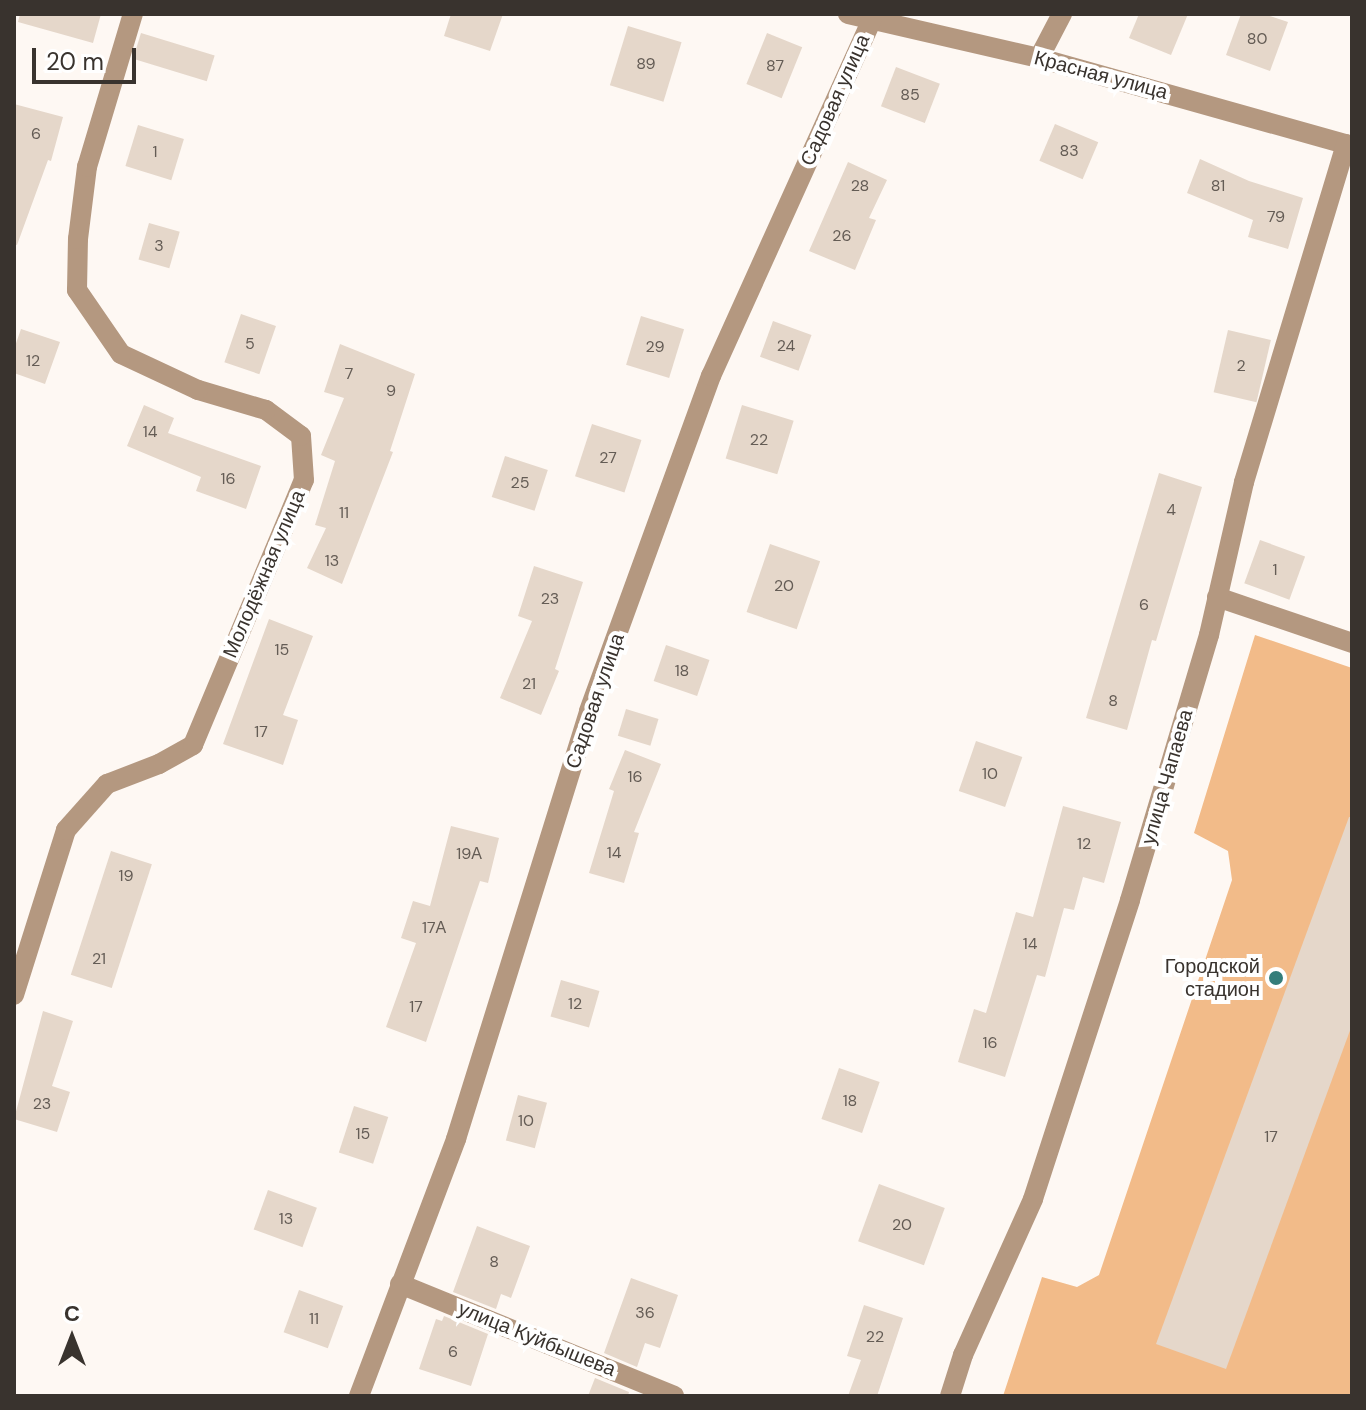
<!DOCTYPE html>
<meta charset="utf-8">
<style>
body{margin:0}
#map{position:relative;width:1366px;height:1410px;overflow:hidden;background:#fef8f3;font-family:"DM Sans",sans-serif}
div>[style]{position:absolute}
.green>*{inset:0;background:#f2bb89}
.building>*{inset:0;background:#e5d7ca;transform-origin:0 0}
.minor>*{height:20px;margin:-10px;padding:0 10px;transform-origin:10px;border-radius:10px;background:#b49880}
.dots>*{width:22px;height:22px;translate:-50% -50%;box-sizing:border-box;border:4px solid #fff;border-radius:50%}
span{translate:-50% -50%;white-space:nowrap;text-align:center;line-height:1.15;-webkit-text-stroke:8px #fff;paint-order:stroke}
.number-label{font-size:16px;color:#645c55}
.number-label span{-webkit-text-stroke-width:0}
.street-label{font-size:20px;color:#39332e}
.poi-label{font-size:20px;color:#39332e}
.right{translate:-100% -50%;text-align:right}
.frame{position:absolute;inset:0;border:16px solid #39332e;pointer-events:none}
.north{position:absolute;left:32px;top:1298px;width:80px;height:80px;-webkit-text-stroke:6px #fff;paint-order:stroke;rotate:0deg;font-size:22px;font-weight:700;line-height:32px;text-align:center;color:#39332e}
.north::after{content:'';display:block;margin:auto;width:28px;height:36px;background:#39332e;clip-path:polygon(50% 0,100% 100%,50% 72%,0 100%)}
.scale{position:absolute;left:32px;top:48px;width:104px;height:36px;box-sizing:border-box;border:4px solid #39332e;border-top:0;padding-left:10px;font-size:24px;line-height:28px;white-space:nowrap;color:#39332e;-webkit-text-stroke:6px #fff;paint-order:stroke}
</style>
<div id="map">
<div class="green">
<div style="clip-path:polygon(1255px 635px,1352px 668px,1352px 1396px,1003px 1396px,1042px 1277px,1077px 1287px,1099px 1275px,1232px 880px,1228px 851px,1194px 833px)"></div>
</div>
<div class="building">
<div style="clip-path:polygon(20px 14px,101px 14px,93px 43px,18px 22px)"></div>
<div style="clip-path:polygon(451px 14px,503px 14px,490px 51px,444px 36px)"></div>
<div style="clip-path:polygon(1139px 14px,1188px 14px,1171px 55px,1129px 38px)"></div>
<div style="clip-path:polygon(1241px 14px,1264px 14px,1288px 22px,1270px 71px,1226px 55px)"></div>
<div style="left:628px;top:26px;width:56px;height:62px;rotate:17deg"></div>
<div style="left:141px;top:33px;width:77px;height:27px;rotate:17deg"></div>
<div style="left:767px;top:33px;width:38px;height:55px;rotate:22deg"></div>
<div style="left:896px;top:67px;width:47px;height:42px;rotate:21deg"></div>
<div style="clip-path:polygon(14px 104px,63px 117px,51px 161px,48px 160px,17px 245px,14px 244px)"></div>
<div style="left:1055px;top:124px;width:47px;height:40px;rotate:23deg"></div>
<div style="left:138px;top:125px;width:48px;height:43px;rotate:17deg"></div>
<div style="clip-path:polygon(1200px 159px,1249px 181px,1303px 198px,1288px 249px,1248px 237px,1253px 220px,1187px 193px)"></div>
<div style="clip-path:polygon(848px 162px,887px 180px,869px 218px,876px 220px,855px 270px,809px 251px)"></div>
<div style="left:149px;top:223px;width:32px;height:38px;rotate:16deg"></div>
<div style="left:241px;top:314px;width:37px;height:51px;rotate:19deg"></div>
<div style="left:641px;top:316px;width:45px;height:51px;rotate:17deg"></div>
<div style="left:773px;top:321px;width:41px;height:38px;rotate:20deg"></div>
<div style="clip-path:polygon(21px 329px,60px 342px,45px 384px,14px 373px,14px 349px)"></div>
<div style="left:1228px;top:330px;width:44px;height:64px;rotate:13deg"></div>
<div style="clip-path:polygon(340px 344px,415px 374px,390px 451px,393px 452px,342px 584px,307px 568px,326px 528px,315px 525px,335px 461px,321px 455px,344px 398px,324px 392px)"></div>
<div style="clip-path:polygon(144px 405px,174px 418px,168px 433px,261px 466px,246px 509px,196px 491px,201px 477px,127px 446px)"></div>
<div style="left:742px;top:405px;width:54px;height:56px;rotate:17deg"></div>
<div style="left:592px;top:424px;width:52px;height:55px;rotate:18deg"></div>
<div style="left:505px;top:456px;width:45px;height:43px;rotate:18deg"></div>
<div style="clip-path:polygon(1159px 473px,1202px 487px,1156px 641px,1152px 640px,1127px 730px,1086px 718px)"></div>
<div style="left:1260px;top:540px;width:48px;height:46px;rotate:20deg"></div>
<div style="left:770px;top:544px;width:53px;height:72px;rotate:19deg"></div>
<div style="clip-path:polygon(534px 566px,583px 582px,555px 669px,559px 671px,541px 715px,500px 698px,532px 621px,518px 616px)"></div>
<div style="clip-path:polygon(269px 619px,313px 636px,283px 715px,298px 720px,283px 765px,223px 744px)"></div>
<div style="left:666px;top:645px;width:46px;height:38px;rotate:19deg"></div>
<div style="left:626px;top:709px;width:34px;height:28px;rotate:17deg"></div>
<div style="left:976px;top:741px;width:49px;height:53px;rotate:19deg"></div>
<div style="clip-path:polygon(625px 750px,661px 764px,634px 832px,639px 833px,624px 883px,589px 873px,614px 791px,609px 789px)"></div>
<div style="clip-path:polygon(1063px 806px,1121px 822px,1104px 883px,1083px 877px,1074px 910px,1064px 908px,1045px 977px,1037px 975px,1005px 1077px,958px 1062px,974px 1009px,986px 1013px,1016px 912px,1033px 917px)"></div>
<div style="clip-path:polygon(1349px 817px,1352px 817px,1352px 1025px,1226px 1369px,1156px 1344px)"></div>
<div style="clip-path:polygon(451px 826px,499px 838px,488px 883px,480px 881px,426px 1042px,386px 1027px,416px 943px,401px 938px,413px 901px,430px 906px)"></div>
<div style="left:111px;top:851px;width:43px;height:130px;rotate:18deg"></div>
<div style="left:561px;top:980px;width:40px;height:38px;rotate:16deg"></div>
<div style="clip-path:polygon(43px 1011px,73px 1021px,52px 1086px,70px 1092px,57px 1132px,14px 1119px)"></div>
<div style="left:839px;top:1068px;width:43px;height:54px;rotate:19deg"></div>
<div style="left:518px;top:1095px;width:30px;height:47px;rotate:15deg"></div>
<div style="left:354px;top:1106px;width:36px;height:49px;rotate:18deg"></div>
<div style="left:879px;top:1184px;width:70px;height:61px;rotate:20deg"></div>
<div style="left:268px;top:1190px;width:52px;height:42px;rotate:20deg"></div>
<div style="clip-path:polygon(477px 1226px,530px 1246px,511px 1298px,501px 1294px,496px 1309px,453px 1292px)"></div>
<div style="clip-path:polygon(631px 1278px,678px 1295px,660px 1348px,645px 1343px,637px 1367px,604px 1353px)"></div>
<div style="left:299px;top:1290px;width:47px;height:45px;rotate:20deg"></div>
<div style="clip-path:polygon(864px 1305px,903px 1318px,877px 1396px,848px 1396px,861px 1360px,847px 1356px)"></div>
<div style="clip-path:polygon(444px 1316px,488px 1334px,471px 1386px,419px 1369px,436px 1319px,442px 1321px)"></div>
<div style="clip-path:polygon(595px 1378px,629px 1392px,628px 1396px,588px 1396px)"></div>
</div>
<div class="minor">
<div style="left:848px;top:14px;width:196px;rotate:13deg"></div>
<div style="left:1039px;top:58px;width:325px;rotate:15.7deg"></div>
<div style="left:1039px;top:58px;width:50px;rotate:-62.4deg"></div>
<div style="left:1217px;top:597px;width:143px;rotate:18.8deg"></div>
<div style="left:14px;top:995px;width:173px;rotate:-72.5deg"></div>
<div style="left:66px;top:830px;width:62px;rotate:-48.3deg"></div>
<div style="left:107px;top:784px;width:56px;rotate:-21deg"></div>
<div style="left:159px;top:764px;width:39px;rotate:-29deg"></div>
<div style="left:193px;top:745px;width:287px;rotate:-67.3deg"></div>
<div style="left:304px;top:480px;width:44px;rotate:-93.9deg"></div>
<div style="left:301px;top:436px;width:44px;rotate:-143.4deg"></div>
<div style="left:266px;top:410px;width:71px;rotate:-163.6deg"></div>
<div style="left:198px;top:390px;width:85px;rotate:-154.9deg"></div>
<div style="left:121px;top:354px;width:78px;rotate:-124.5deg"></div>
<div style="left:77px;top:290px;width:51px;rotate:-88.9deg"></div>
<div style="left:78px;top:239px;width:73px;rotate:-82.9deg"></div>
<div style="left:87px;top:167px;width:160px;rotate:-73.3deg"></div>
<div style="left:400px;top:1284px;width:296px;rotate:22.2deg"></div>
<div style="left:359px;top:1396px;width:275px;rotate:-69.3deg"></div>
<div style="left:456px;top:1139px;width:448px;rotate:-72.7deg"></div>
<div style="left:589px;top:711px;width:357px;rotate:-70deg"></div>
<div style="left:711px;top:376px;width:389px;rotate:-65.7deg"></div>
<div style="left:950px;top:1396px;width:43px;rotate:-72.4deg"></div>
<div style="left:963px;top:1355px;width:171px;rotate:-65.8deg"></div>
<div style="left:1033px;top:1199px;width:314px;rotate:-72deg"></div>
<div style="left:1130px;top:900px;width:277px;rotate:-73.4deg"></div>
<div style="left:1209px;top:635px;width:157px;rotate:-77.1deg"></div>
<div style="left:1244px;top:482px;width:353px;rotate:-73.2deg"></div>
</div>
<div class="dots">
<div style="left:1276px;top:978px;background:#347d7a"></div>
</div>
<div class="number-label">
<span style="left:1257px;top:39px">80</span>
<span style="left:646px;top:64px">89</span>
<span style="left:775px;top:66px">87</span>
<span style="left:910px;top:95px">85</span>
<span style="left:36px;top:134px">6</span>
<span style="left:1069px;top:151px">83</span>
<span style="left:155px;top:152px">1</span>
<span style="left:860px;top:186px">28</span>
<span style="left:1218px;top:186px">81</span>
<span style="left:1276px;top:217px">79</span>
<span style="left:842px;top:236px">26</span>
<span style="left:159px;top:246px">3</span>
<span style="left:250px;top:344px">5</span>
<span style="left:786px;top:346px">24</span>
<span style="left:655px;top:347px">29</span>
<span style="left:33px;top:361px">12</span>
<span style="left:1241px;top:366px">2</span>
<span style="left:349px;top:374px">7</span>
<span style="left:391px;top:391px">9</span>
<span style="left:150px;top:432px">14</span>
<span style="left:759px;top:440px">22</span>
<span style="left:608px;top:458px">27</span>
<span style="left:228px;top:479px">16</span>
<span style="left:520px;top:483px">25</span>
<span style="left:1171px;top:510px">4</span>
<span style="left:344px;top:513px">11</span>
<span style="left:332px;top:561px">13</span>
<span style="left:1275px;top:570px">1</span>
<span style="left:784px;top:586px">20</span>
<span style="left:550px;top:599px">23</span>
<span style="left:1144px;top:605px">6</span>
<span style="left:282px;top:650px">15</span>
<span style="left:682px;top:671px">18</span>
<span style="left:529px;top:684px">21</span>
<span style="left:1113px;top:701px">8</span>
<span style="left:261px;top:732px">17</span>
<span style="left:990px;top:774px">10</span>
<span style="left:635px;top:777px">16</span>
<span style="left:1084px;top:844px">12</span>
<span style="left:614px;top:853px">14</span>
<span style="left:469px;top:854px">19А</span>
<span style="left:126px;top:876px">19</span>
<span style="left:434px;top:928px">17А</span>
<span style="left:1030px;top:944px">14</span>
<span style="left:99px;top:959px">21</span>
<span style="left:575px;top:1004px">12</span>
<span style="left:416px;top:1007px">17</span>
<span style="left:990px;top:1043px">16</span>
<span style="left:850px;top:1101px">18</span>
<span style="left:42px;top:1104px">23</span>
<span style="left:526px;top:1121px">10</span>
<span style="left:363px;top:1134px">15</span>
<span style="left:1271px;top:1137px">17</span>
<span style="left:286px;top:1219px">13</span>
<span style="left:902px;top:1225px">20</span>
<span style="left:494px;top:1262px">8</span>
<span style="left:645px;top:1313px">36</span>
<span style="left:314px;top:1319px">11</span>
<span style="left:875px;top:1337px">22</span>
<span style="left:453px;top:1352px">6</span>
</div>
<div class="street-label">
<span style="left:1101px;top:75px;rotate:15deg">Красная улица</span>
<span style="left:835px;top:100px;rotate:-66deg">Садовая улица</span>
<span style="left:264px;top:574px;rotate:-67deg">Молодёжная улица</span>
<span style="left:595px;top:701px;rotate:-71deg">Садовая улица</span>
<span style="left:1167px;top:777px;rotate:-74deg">улица Чапаева</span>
<span style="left:537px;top:1339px;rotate:22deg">улица Куйбышева</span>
</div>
<div class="poi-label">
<span class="right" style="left:1260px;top:978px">Городской<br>стадион</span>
</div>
<div class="frame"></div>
<div class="north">С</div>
<div class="scale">20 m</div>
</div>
